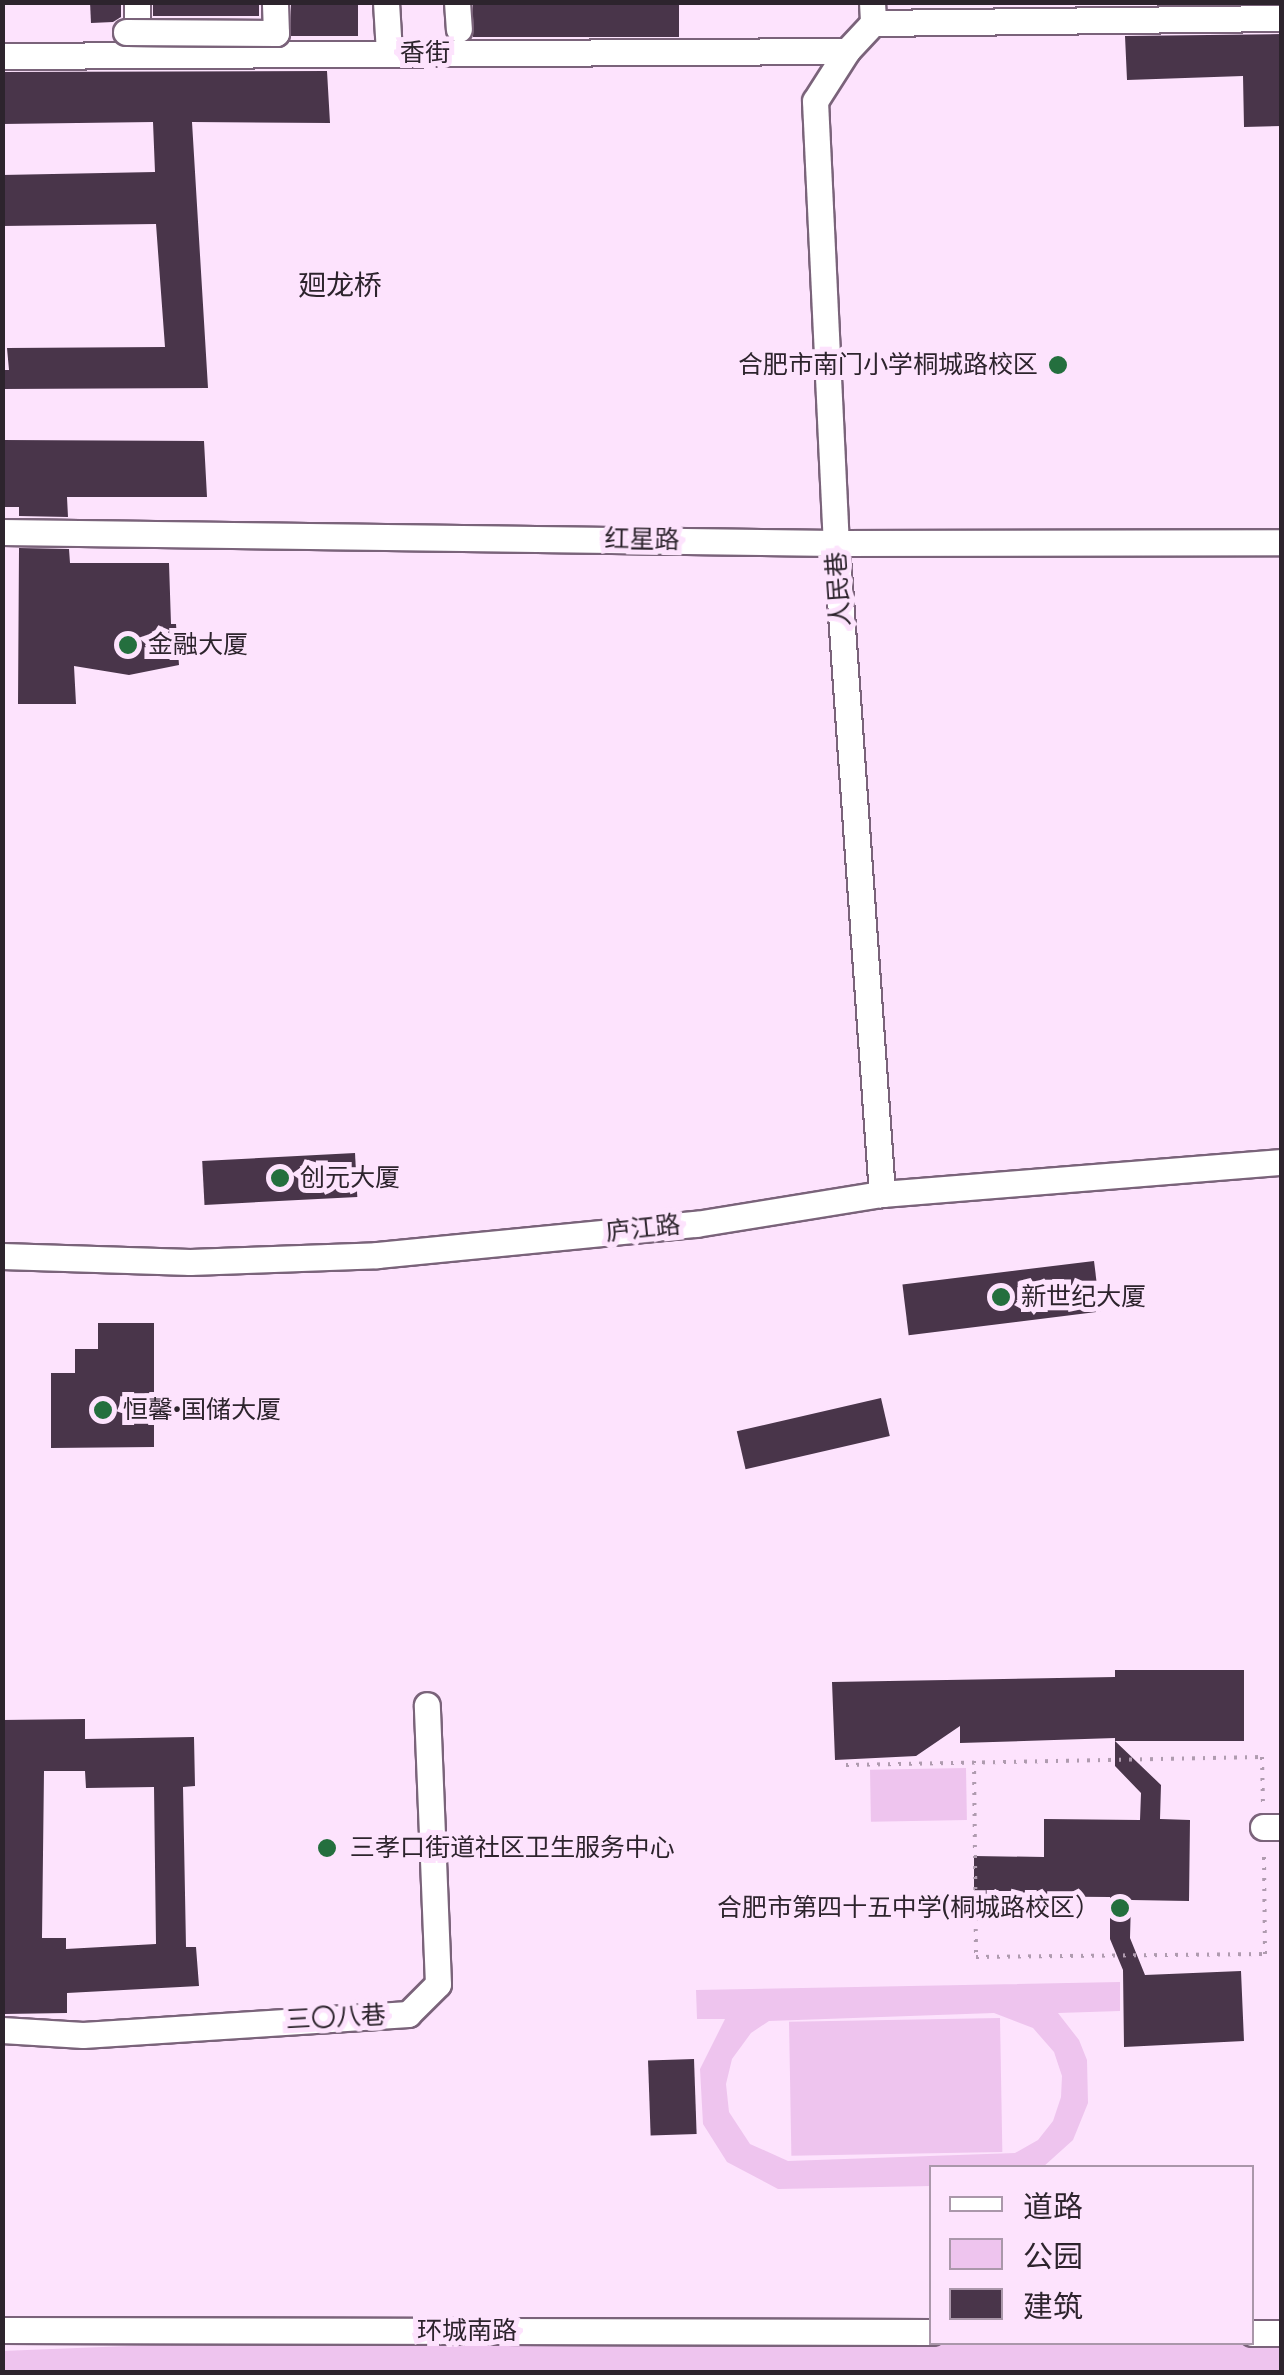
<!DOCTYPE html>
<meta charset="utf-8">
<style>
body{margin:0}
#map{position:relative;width:1284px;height:2375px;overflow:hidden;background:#fde3fd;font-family:"Fira Sans","Noto Sans SC",sans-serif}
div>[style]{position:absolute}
.green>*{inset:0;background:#eec4ee;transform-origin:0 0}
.building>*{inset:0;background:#49354a;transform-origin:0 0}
.path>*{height:4px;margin-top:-2px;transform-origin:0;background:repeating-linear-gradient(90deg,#af9baf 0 2.5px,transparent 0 10.5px)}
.roads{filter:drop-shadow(2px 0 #7a637a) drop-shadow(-2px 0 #7a637a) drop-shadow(0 2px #7a637a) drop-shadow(0 -2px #7a637a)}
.minor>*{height:25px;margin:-12.5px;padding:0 12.5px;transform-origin:12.5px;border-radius:12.5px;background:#fff}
.bridges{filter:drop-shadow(2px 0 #7a637a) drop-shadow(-2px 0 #7a637a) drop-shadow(0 2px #7a637a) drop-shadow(0 -2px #7a637a)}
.minor-bridge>*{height:25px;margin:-12.5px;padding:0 12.5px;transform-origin:12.5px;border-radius:12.5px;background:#fff}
.dots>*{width:28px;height:28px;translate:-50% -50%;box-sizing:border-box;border:5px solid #fde3fd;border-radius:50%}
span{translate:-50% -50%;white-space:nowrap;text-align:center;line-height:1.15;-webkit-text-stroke:10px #fde3fd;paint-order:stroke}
.street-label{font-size:25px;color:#2d242d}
.poi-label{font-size:25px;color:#2d242d}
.right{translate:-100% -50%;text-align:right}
.left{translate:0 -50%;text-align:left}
.neighbourhood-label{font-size:28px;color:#2d242d}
.frame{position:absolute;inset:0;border:5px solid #2d242d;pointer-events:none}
.legend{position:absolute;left:929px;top:2165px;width:325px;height:180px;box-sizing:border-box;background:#fde3fd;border:2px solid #aa97aa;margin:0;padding:12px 18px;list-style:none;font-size:30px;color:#2d242d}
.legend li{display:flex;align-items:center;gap:20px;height:50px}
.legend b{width:50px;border:2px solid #aa97aa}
</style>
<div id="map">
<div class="green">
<div style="left:966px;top:1768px;width:52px;height:96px;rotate:89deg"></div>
<div style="clip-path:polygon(evenodd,1120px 1982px,1120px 2011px,1058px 2013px,1079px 2040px,1087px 2060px,1088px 2103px,1073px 2140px,1043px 2167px,932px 2168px,931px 2186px,778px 2189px,727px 2162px,703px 2124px,700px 2069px,725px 2019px,697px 2019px,696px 1990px,1120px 1982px,994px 2013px,1033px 2028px,1054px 2052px,1062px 2076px,1061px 2097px,1053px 2121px,1038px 2140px,1015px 2153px,788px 2161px,750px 2144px,729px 2112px,726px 2084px,732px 2059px,751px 2033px,769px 2021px,994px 2013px)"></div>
<div style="left:1000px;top:2018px;width:134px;height:211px;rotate:89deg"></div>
<div style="clip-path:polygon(1281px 2338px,1282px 2372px,3px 2372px,2px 2351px,228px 2342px,1252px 2342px)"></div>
</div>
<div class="building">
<div style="clip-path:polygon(90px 2px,121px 2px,121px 17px,113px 22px,91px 23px)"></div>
<div style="left:153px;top:2px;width:106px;height:14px"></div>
<div style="left:291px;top:2px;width:67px;height:34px"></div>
<div style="left:473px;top:2px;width:206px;height:35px"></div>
<div style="clip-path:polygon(1282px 34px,1282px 126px,1244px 127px,1243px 76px,1127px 80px,1125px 36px)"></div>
<div style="clip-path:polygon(327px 71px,330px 123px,192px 122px,208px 388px,2px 389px,2px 370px,9px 370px,7px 348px,165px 347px,156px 224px,2px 226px,2px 175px,155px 172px,153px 122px,2px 124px,2px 72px)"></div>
<div style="clip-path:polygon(2px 440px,204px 441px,207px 497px,67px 497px,68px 517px,19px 516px,19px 507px,2px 507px)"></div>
<div style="clip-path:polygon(19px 548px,69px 549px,70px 563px,169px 563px,171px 624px,176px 624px,179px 665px,129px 675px,74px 666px,76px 704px,18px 704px)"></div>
<div style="left:355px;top:1153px;width:44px;height:153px;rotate:87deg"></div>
<div style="left:1094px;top:1261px;width:51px;height:193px;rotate:83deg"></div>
<div style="clip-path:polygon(98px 1323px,154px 1323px,154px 1447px,51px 1448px,51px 1373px,75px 1373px,75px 1349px,98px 1349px)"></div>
<div style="left:881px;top:1398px;width:39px;height:148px;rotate:77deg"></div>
<div style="clip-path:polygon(1115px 1670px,1244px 1670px,1244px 1741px,1115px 1741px,1161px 1785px,1160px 1819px,1190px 1820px,1189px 1901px,1131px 1900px,1130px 1938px,1145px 1975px,1241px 1971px,1244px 2041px,1124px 2047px,1123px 1970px,1110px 1939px,1110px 1897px,974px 1896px,974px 1856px,1044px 1857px,1044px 1819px,1140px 1820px,1141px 1793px,1115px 1766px,1115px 1738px,960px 1743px,960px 1726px,916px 1756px,835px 1760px,832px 1682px,1115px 1677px)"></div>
<div style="clip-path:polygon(evenodd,85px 1719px,85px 1739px,194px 1737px,195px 1786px,183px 1787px,186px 1947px,196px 1947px,199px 1986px,67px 1993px,67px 2013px,4px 2014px,2px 1720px,85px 1719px,44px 1771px,85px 1771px,86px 1788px,154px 1787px,156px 1944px,66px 1949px,66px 1938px,42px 1938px,44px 1771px)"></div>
<div style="left:694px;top:2059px;width:75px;height:46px;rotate:88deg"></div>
</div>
<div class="path">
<div style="left:974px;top:1761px;width:196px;rotate:89.4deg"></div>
<div style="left:976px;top:1957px;width:289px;rotate:-0.6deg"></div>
<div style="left:1265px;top:1954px;width:103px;rotate:-90.6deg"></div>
<div style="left:846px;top:1765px;width:416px;rotate:-1.1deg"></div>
<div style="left:1262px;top:1757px;width:49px;rotate:88.8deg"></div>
</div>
<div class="roads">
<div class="minor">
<div style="left:137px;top:2px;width:50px;rotate:88.9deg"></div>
<div style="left:386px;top:2px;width:51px;rotate:86.6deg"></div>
<div style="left:457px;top:2px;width:27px;rotate:86deg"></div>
<div style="left:872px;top:2px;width:21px;rotate:87deg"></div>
<div style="left:873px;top:23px;width:38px;rotate:133deg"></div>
<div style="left:847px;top:51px;width:59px;rotate:122.6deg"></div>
<div style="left:815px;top:101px;width:442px;rotate:87.3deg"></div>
<div style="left:836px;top:543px;width:653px;rotate:85.96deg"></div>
<div style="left:873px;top:23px;width:409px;rotate:-0.7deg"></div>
<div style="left:2px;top:56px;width:845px;rotate:-0.34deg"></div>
<div style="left:2px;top:532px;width:834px;rotate:0.76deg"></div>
<div style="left:836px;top:543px;width:446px;rotate:-0.1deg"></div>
<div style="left:2px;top:1256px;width:188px;rotate:1.8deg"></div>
<div style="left:190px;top:1262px;width:187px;rotate:-2.1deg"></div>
<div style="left:377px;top:1255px;width:321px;rotate:-5.6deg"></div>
<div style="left:696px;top:1224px;width:188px;rotate:-9.2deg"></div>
<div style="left:882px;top:1194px;width:401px;rotate:-4.6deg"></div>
<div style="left:1263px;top:1827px;width:19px"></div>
<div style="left:2px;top:2030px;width:81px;rotate:3.5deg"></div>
<div style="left:83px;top:2035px;width:326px;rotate:-3.7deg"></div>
<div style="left:408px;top:2014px;width:42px;rotate:-45deg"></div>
<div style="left:438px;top:1984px;width:279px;rotate:-92.3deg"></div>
<div style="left:2px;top:2330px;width:930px;rotate:0.12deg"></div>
<div style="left:1252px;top:2333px;width:30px"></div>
</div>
</div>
<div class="bridges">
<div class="minor-bridge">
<div style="left:126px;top:32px;width:150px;rotate:0.4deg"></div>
<div style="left:276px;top:33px;width:31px;rotate:-92deg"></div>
</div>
</div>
<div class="dots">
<div style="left:1058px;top:365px;background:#246f3e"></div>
<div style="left:128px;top:645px;background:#246f3e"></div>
<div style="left:280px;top:1178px;background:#246f3e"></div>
<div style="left:1001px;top:1297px;background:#246f3e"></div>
<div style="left:103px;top:1410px;background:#246f3e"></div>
<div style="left:327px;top:1848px;background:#246f3e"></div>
<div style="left:1120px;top:1908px;background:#246f3e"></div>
</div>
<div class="street-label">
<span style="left:425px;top:53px">香街</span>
<span style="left:642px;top:540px;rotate:1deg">红星路</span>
<span style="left:839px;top:589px;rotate:-94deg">人民巷</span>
<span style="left:643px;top:1229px;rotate:-6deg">庐江路</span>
<span style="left:336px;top:2018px;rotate:-3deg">三〇八巷</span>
<span style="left:467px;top:2331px">环城南路</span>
</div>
<div class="poi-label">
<span class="right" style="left:1038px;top:365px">合肥市南门小学桐城路校区</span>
<span class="left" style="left:148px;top:645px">金融大厦</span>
<span class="left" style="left:300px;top:1178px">创元大厦</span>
<span class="left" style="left:1021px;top:1297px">新世纪大厦</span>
<span class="left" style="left:123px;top:1410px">恒馨•国储大厦</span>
<span class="left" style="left:350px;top:1848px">三孝口街道社区卫生服务中心</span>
<span class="right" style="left:1100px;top:1908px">合肥市第四十五中学(桐城路校区）</span>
</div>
<div class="neighbourhood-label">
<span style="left:340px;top:286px">廻龙桥</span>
</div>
<div class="frame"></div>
<ul class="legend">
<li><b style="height:12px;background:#fff"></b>道路</li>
<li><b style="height:28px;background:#eec4ee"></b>公园</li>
<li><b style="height:28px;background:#49354a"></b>建筑</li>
</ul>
</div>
